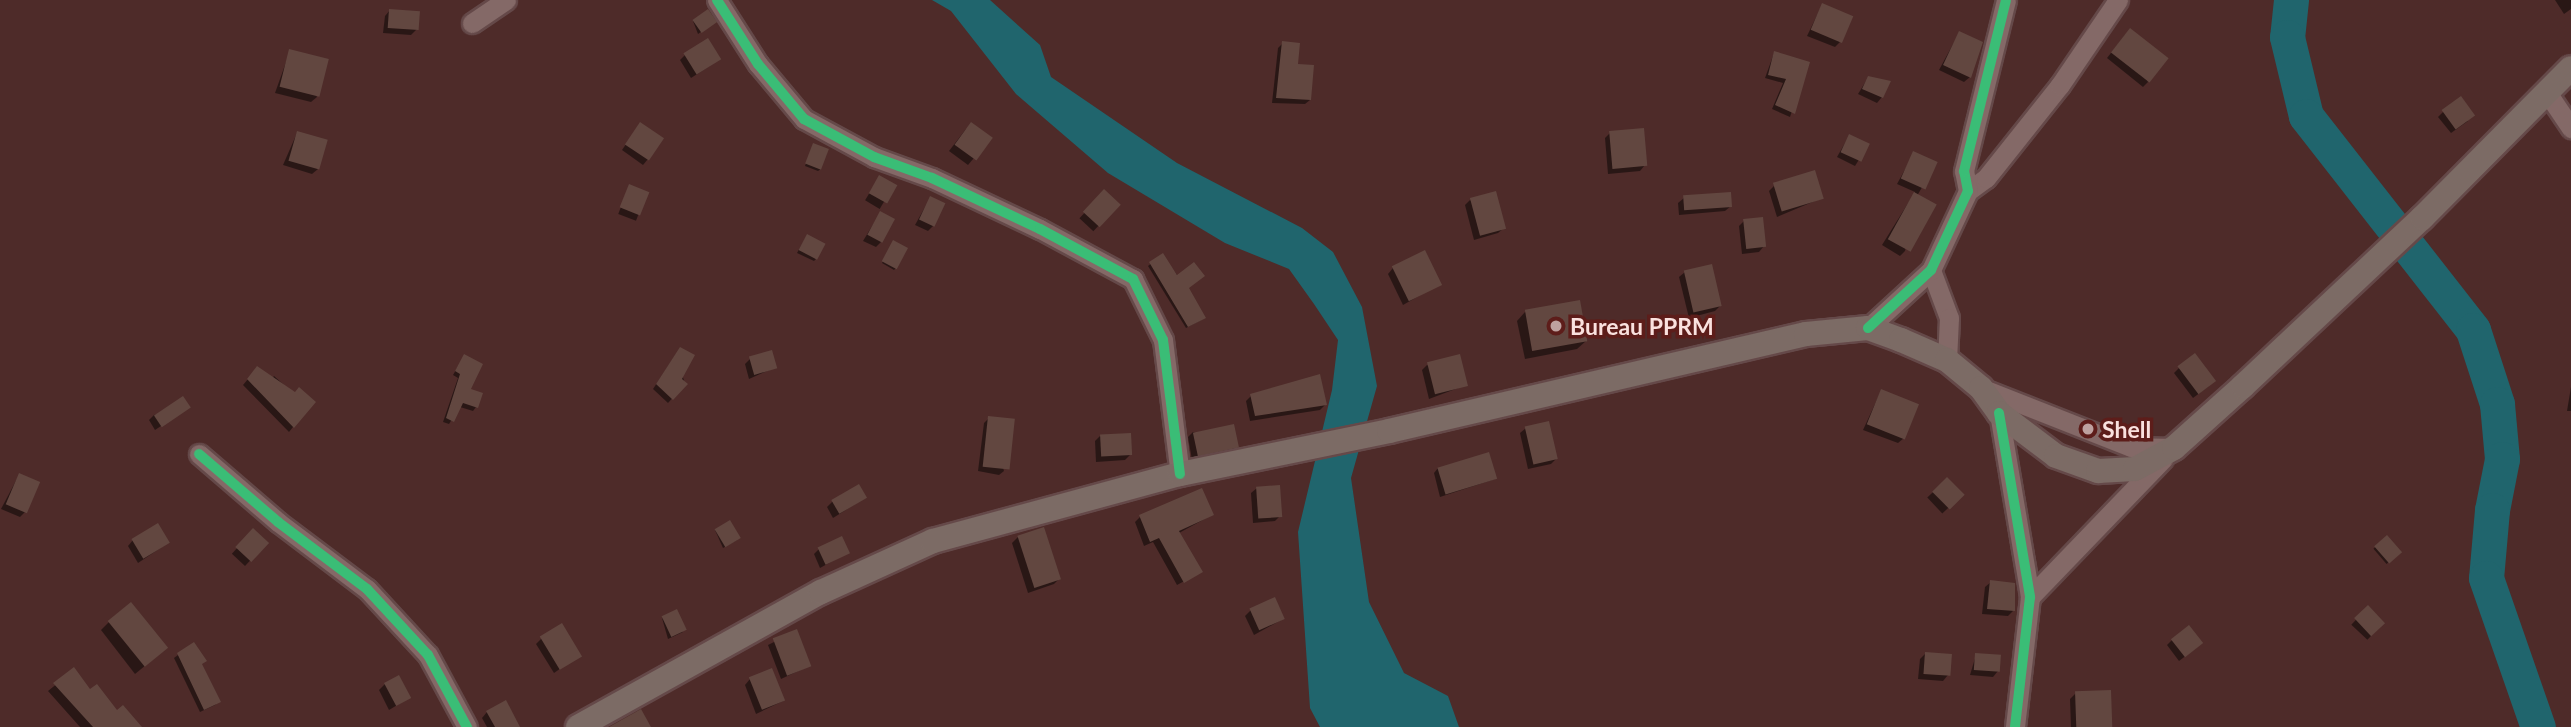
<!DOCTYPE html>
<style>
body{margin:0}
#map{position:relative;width:2571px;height:727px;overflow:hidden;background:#4e2b29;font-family:Lato,sans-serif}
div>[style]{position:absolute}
.water>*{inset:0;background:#20656d}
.shadow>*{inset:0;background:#0007;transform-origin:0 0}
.river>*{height:35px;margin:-17.5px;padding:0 17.5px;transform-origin:17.5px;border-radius:17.5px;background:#20656d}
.building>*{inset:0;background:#624740;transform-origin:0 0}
.roads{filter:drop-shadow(2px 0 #654949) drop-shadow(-2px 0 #654949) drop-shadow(0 2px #654949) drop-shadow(0 -2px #654949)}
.minor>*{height:19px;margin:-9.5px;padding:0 9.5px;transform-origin:9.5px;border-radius:9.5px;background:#846967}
.major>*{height:24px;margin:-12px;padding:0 12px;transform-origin:12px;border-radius:12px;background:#7c6b65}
.cycleway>*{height:10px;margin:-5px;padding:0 5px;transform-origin:5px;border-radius:5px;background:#3abd76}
.dots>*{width:19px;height:19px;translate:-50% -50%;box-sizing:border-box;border:4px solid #5d1d1a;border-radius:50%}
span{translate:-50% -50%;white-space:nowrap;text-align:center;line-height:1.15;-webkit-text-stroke:7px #5d1d1a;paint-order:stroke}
.poi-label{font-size:23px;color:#fae1de;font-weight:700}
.left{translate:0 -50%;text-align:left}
</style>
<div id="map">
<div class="water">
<div style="clip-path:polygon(932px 0,990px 0,1040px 45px,1051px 77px,1177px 163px,1302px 228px,1333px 252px,1362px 307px,1377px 386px,1351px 478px,1369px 602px,1404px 673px,1448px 696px,1459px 727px,1320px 727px,1310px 708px,1298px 532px,1332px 390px,1338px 340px,1314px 304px,1289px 269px,1225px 243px,1108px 173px,1016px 94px,951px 11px)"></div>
</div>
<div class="shadow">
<div style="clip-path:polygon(2555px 0,2571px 0,2571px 9px,2564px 14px)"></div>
<div style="clip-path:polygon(1822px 5px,1840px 42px,1835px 47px,1807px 36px)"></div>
<div style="clip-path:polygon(390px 10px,417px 29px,411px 35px,383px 33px,385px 16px)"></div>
<div style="clip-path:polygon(693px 21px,712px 24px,698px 34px)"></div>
<div style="clip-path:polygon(1959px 33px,1970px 77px,1964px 82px,1939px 70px)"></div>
<div style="clip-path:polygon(2125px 35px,2148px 82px,2143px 87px,2107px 58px)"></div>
<div style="clip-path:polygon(1283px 43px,1310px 100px,1305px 104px,1272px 103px,1278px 48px)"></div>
<div style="clip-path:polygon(290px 51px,317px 97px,311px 102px,275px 93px)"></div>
<div style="clip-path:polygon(1774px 53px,1808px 63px,1790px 117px,1772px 109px,1783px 83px,1765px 78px)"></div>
<div style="clip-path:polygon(685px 55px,713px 64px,691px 78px,680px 60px)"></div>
<div style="clip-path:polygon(1868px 78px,1882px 97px,1877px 103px,1858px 94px)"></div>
<div style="clip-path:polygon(2444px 111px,2468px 121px,2451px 133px,2438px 117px)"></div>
<div style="clip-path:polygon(640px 124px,648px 159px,643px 165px,622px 150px)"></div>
<div style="clip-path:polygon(966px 129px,990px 139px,968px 165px,949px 151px)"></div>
<div style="clip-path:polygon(297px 133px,318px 169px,312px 174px,283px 165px)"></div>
<div style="clip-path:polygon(1610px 133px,1645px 165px,1640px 171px,1608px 174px,1605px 138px)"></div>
<div style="clip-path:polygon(1849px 136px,1868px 145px,1855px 166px,1837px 157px)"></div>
<div style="clip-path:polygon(813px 145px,821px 169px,818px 171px,805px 166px)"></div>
<div style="clip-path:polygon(1914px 153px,1936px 163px,1917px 196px,1905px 251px,1900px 256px,1882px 245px,1915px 192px,1897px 184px)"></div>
<div style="left:879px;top:177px;width:17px;height:27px;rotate:31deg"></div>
<div style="left:629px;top:186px;width:19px;height:30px;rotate:21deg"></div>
<div style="clip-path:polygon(1774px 186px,1822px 198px,1777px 217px,1769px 191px)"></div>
<div style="left:1104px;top:192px;width:19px;height:36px;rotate:43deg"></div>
<div style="clip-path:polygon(930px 198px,933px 226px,928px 231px,915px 225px)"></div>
<div style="clip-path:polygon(1684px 198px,1731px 206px,1725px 211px,1679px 215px,1678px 203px)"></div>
<div style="clip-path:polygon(1470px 200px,1504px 228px,1498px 233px,1474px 240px,1465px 205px)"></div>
<div style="clip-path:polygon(880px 213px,881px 242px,876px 247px,863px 241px)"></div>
<div style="clip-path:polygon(1744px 221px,1764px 246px,1759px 252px,1742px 254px,1739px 226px)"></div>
<div style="clip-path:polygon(805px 239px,816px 259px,814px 261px,797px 253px)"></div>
<div style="clip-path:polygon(892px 245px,896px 268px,894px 270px,882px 263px)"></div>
<div style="clip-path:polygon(1162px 255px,1187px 288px,1201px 320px,1186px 328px,1148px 266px)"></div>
<div style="clip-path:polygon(1393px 268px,1440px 284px,1403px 305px,1388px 274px)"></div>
<div style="clip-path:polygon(1685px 272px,1720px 306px,1715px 311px,1689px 318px,1679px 277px)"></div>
<div style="clip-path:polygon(1525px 312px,1586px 341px,1577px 349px,1525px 359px,1517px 321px)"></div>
<div style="clip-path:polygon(676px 354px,685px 384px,668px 403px,653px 389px)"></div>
<div style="clip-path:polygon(464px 356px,468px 390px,476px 407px,473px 411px,460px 407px,449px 424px,443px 422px,458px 378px,453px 375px)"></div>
<div style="clip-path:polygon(750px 359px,776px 367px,749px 379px,745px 364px)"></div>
<div style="clip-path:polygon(1427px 365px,1466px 385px,1429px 399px,1422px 370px)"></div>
<div style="clip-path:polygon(2179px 368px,2209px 386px,2193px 398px,2174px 373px)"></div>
<div style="clip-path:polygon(253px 373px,271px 380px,274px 376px,294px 394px,293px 427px,289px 432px,243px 385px)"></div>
<div style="clip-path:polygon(2571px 387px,2571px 411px,2567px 411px)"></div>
<div style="clip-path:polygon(1881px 391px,1904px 438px,1898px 443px,1863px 430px)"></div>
<div style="clip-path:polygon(1251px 396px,1325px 405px,1320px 410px,1250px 421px,1246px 401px)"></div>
<div style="clip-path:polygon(188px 408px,155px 430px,149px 420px,154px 415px)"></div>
<div style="clip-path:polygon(989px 418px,1004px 471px,999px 475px,978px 471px,984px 423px)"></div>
<div style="clip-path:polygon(1526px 428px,1556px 459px,1551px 464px,1528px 469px,1520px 433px)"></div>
<div style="clip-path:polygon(1193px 432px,1237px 446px,1231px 452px,1192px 460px,1188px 437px)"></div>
<div style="clip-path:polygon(1100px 436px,1130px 455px,1125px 460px,1096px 462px,1095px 441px)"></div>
<div style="clip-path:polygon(1438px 468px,1495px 479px,1440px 497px,1434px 473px)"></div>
<div style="clip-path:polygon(19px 475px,25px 512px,20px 517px,1px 509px)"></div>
<div style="left:1947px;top:479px;width:22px;height:27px;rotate:47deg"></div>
<div style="clip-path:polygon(1257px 488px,1280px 516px,1275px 521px,1253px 523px,1251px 493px)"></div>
<div style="clip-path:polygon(865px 498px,833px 518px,827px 507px,832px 502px)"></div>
<div style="clip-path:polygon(1212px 515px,1179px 533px,1201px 572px,1177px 585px,1153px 542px,1144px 546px,1135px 522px,1140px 517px)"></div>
<div style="clip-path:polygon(715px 530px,737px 540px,723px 548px)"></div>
<div style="left:253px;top:531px;width:18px;height:31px;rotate:43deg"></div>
<div style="clip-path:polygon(1018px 537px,1059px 579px,1054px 584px,1028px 593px,1012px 543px)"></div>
<div style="left:2387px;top:537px;width:20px;height:18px;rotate:49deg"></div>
<div style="clip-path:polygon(133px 540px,168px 543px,138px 563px,128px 546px)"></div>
<div style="clip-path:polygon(819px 549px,847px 553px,820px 568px,814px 554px)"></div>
<div style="clip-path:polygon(1991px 582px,2013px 611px,2008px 616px,1982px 614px,1985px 587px)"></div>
<div style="left:2367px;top:608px;width:22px;height:23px;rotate:43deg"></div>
<div style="clip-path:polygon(1251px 610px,1283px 619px,1254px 635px,1245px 616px)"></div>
<div style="clip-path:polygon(662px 618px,683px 632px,668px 639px)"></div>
<div style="clip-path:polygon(109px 622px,157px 656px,135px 674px,101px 630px)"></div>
<div style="clip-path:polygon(796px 631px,809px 666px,781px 679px,768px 645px)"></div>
<div style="clip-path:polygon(542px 638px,580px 655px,554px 673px,536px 644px)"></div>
<div style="clip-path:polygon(2172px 640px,2196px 648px,2179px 661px,2167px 645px)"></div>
<div style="clip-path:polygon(1925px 654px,1948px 675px,1943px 681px,1918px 679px,1920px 659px)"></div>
<div style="clip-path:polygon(178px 655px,219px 701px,215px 705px,200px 712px,174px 658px)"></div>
<div style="clip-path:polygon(1976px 655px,1998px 671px,1993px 677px,1970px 675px)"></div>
<div style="clip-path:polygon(74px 670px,90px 692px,140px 727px,80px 727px,48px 691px)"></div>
<div style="clip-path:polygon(750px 679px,783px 701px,756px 714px,745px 685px)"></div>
<div style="clip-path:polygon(385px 684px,409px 698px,389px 710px,379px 690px)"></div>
<div style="clip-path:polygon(2076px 693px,2110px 727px,2071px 727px,2070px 699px)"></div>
<div style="clip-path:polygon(487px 712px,513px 727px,487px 727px,482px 718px)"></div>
</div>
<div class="river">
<div style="left:2291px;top:0;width:37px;rotate:96deg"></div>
<div style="left:2287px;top:37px;width:81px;rotate:76.5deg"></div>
<div style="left:2306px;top:116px;width:271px;rotate:52deg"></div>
<div style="left:2473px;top:330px;width:78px;rotate:72deg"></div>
<div style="left:2497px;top:404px;width:55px;rotate:84.8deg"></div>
<div style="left:2502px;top:459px;width:52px;rotate:101.1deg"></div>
<div style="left:2492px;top:510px;width:68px;rotate:95deg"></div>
<div style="left:2486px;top:578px;width:158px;rotate:70.8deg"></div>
</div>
<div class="building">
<div style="left:1822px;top:3px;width:34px;height:29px;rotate:23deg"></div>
<div style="left:389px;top:9px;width:31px;height:19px;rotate:4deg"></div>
<div style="left:708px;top:9px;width:16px;height:19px;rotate:55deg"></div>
<div style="left:2130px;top:28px;width:49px;height:31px;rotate:38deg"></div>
<div style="clip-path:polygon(1959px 31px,1983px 42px,1971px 78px,1943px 65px)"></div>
<div style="left:708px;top:38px;width:25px;height:29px;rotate:58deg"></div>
<div style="clip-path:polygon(1282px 41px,1300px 43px,1298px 64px,1314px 65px,1311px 100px,1276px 98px)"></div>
<div style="left:289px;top:49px;width:41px;height:39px;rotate:14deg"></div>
<div style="clip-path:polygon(1774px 51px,1810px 62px,1795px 114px,1775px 105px,1786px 79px,1768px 75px)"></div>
<div style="clip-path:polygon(1868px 76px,1891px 81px,1883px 98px,1862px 89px)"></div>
<div style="left:2461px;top:96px;width:24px;height:24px;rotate:54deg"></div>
<div style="left:640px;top:122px;width:29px;height:27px;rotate:34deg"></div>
<div style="left:971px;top:122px;width:27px;height:28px;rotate:36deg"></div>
<div style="left:1644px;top:128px;width:38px;height:35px;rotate:85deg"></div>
<div style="left:297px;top:131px;width:32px;height:31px;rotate:16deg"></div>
<div style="left:1849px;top:134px;width:23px;height:20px;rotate:25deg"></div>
<div style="left:813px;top:143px;width:17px;height:22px;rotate:21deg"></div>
<div style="left:1913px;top:151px;width:27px;height:30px;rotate:24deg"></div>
<div style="left:1815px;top:170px;width:30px;height:44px;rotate:73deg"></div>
<div style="left:879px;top:175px;width:21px;height:21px;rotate:29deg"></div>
<div style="left:629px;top:184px;width:22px;height:25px;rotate:22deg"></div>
<div style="left:1104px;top:189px;width:23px;height:31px;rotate:43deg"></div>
<div style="left:1496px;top:191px;width:39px;height:27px;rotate:75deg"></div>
<div style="left:1731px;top:192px;width:15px;height:48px;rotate:86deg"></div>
<div style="left:1914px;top:192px;width:26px;height:54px;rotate:29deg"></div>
<div style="left:930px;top:196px;width:17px;height:26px;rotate:25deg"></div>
<div style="left:880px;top:211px;width:17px;height:27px;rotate:28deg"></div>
<div style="left:1763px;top:217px;width:30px;height:20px;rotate:84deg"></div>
<div style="left:807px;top:234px;width:21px;height:18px;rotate:28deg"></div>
<div style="left:893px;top:240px;width:17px;height:24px;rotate:28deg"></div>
<div style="left:1425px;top:250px;width:39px;height:37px;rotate:64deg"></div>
<div style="clip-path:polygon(1163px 253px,1177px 275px,1194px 262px,1205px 276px,1189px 288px,1206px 318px,1188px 327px,1149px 262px)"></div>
<div style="left:1712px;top:264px;width:43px;height:29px;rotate:77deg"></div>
<div style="left:1580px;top:300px;width:42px;height:56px;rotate:80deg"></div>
<div style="clip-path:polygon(680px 347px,695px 355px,682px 379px,688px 384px,673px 400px,656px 384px)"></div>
<div style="left:772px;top:350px;width:19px;height:24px;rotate:74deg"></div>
<div style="left:2195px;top:353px;width:35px;height:22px;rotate:53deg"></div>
<div style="clip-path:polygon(464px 354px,483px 364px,471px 389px,483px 393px,478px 408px,463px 403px,454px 422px,446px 418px,460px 374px,455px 371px)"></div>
<div style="left:1460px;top:354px;width:33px;height:34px;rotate:76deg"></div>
<div style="clip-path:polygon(257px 366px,295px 392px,299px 387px,316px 402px,294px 428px,247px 379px)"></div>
<div style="clip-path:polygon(1320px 374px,1327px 405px,1255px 416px,1250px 394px)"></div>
<div style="left:1881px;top:389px;width:41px;height:38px;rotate:22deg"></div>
<div style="left:183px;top:396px;width:14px;height:35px;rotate:56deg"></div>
<div style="left:988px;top:416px;width:27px;height:51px;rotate:6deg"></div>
<div style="left:1549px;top:421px;width:39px;height:25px;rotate:77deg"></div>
<div style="left:1234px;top:424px;width:24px;height:42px;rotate:78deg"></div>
<div style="left:1131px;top:433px;width:22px;height:31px;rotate:87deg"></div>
<div style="left:1489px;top:452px;width:28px;height:54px;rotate:73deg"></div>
<div style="left:19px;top:473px;width:23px;height:34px;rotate:23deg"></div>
<div style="left:1947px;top:477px;width:25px;height:21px;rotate:45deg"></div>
<div style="left:859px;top:484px;width:16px;height:32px;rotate:60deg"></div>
<div style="left:1280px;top:485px;width:32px;height:24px;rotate:86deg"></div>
<div style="clip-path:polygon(1202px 488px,1214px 515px,1179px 531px,1203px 572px,1184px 583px,1159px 538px,1150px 542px,1139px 515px)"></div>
<div style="left:730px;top:520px;width:21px;height:18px;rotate:59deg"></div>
<div style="left:158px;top:523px;width:23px;height:31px;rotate:59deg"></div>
<div style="left:1044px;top:527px;width:55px;height:28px;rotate:72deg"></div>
<div style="left:253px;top:528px;width:22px;height:26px;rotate:43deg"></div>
<div style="left:2387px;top:535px;width:23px;height:17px;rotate:49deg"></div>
<div style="left:842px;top:536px;width:19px;height:27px;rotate:65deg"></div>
<div style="clip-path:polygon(1990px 580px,2015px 583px,2015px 611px,1987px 609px)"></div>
<div style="left:1275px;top:597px;width:24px;height:28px;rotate:66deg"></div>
<div style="left:131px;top:602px;width:59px;height:30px;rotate:51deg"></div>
<div style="left:2368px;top:605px;width:25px;height:19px;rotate:47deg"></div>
<div style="left:677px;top:609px;width:23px;height:17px;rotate:65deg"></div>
<div style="left:562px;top:623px;width:39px;height:26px;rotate:59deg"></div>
<div style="left:2189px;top:625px;width:23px;height:23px;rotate:52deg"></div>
<div style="left:797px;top:629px;width:40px;height:26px;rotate:69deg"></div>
<div style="clip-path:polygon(194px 642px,207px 661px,202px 664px,221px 702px,204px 710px,177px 653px)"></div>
<div style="left:1925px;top:652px;width:27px;height:22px;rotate:4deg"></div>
<div style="left:1975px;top:653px;width:26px;height:17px;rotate:4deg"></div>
<div style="clip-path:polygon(74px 667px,90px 689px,97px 684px,117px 710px,123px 705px,142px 727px,93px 727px,53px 683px)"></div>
<div style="left:772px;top:668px;width:35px;height:25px;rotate:68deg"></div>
<div style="left:399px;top:675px;width:26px;height:17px;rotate:62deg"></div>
<div style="left:2111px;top:690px;width:37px;height:36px;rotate:88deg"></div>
<div style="clip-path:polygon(506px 700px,520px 727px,495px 727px,486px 711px)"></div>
<div style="clip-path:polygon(641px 709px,651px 727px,609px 727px)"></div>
</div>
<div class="roads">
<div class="minor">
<div style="left:717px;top:0;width:76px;rotate:57.4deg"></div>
<div style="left:758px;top:64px;width:72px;rotate:50.1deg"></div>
<div style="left:804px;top:119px;width:80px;rotate:28.5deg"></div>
<div style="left:874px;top:157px;width:62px;rotate:19.9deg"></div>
<div style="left:932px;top:178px;width:119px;rotate:25.3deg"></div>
<div style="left:1040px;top:229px;width:106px;rotate:28.3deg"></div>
<div style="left:1133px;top:279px;width:68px;rotate:63.8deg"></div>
<div style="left:1163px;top:340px;width:135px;rotate:82.8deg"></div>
<div style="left:472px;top:23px;width:41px;rotate:-34.1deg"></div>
<div style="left:2546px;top:91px;width:45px;rotate:56deg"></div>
<div style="left:1968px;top:191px;width:22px;rotate:-36deg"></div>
<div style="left:1986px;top:178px;width:119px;rotate:-51.5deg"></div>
<div style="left:2060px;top:85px;width:103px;rotate:-55.7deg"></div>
<div style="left:1931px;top:270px;width:51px;rotate:69.4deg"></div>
<div style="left:1949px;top:318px;width:42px;rotate:92.7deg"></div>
<div style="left:1868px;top:328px;width:86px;rotate:-42.6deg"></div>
<div style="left:1931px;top:270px;width:87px;rotate:-64.9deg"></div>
<div style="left:1968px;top:191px;width:20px;rotate:-101deg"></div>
<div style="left:1964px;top:171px;width:176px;rotate:-76.2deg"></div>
<div style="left:1981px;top:388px;width:161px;rotate:21.5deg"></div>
<div style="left:2131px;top:447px;width:43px;rotate:1.3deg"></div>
<div style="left:1999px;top:413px;width:187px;rotate:80.4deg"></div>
<div style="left:2030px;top:597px;width:131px;rotate:96.6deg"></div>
<div style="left:199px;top:454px;width:104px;rotate:40.7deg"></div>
<div style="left:278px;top:522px;width:111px;rotate:37deg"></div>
<div style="left:367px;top:589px;width:90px;rotate:47.3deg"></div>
<div style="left:428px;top:655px;width:82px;rotate:61.6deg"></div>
<div style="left:2030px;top:597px;width:192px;rotate:-46.1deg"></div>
</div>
<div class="major">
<div style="left:578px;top:727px;width:278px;rotate:-29.1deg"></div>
<div style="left:821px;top:592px;width:123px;rotate:-24.5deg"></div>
<div style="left:933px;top:541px;width:256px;rotate:-15.2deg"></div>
<div style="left:1180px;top:474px;width:213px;rotate:-11.6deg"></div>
<div style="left:1389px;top:431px;width:428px;rotate:-13.1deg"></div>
<div style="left:1806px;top:334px;width:62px;rotate:-5.5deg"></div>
<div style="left:1868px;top:328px;width:35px;rotate:20deg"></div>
<div style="left:1901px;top:340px;width:50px;rotate:23.5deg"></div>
<div style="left:1947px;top:360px;width:44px;rotate:39.5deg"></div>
<div style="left:1981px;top:388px;width:31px;rotate:54deg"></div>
<div style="left:1999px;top:413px;width:71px;rotate:37deg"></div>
<div style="left:2056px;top:456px;width:45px;rotate:19.7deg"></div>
<div style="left:2098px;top:471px;width:37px;rotate:-3deg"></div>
<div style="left:2135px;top:469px;width:44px;rotate:-28.3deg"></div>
<div style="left:2174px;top:448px;width:93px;rotate:-41.9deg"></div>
<div style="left:2243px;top:386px;width:245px;rotate:-43.2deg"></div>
<div style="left:2422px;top:218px;width:211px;rotate:-45.2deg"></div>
</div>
</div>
<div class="cycleway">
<div style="left:717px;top:0;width:76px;rotate:57.4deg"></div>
<div style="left:758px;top:64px;width:72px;rotate:50.1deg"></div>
<div style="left:804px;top:119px;width:80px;rotate:28.5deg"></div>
<div style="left:874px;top:157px;width:62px;rotate:19.9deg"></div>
<div style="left:932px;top:178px;width:119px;rotate:25.3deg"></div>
<div style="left:1040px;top:229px;width:106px;rotate:28.3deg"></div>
<div style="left:1133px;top:279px;width:68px;rotate:63.8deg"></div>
<div style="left:1163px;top:340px;width:135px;rotate:82.8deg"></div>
<div style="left:1868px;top:328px;width:86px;rotate:-42.6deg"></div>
<div style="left:1931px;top:270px;width:87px;rotate:-64.9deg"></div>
<div style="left:1968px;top:191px;width:20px;rotate:-101deg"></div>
<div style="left:1964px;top:171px;width:176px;rotate:-76.2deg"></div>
<div style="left:1999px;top:413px;width:187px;rotate:80.4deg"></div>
<div style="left:2030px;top:597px;width:131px;rotate:96.6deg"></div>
<div style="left:199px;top:454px;width:104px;rotate:40.7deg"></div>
<div style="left:278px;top:522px;width:111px;rotate:37deg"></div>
<div style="left:367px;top:589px;width:90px;rotate:47.3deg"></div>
<div style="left:428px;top:655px;width:82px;rotate:61.6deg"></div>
</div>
<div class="dots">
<div style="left:1556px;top:326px;background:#bea19f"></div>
<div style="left:2088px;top:429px;background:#bea19f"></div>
</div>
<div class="poi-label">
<span class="left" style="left:1570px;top:326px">Bureau PPRM</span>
<span class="left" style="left:2102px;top:429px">Shell</span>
</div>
</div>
